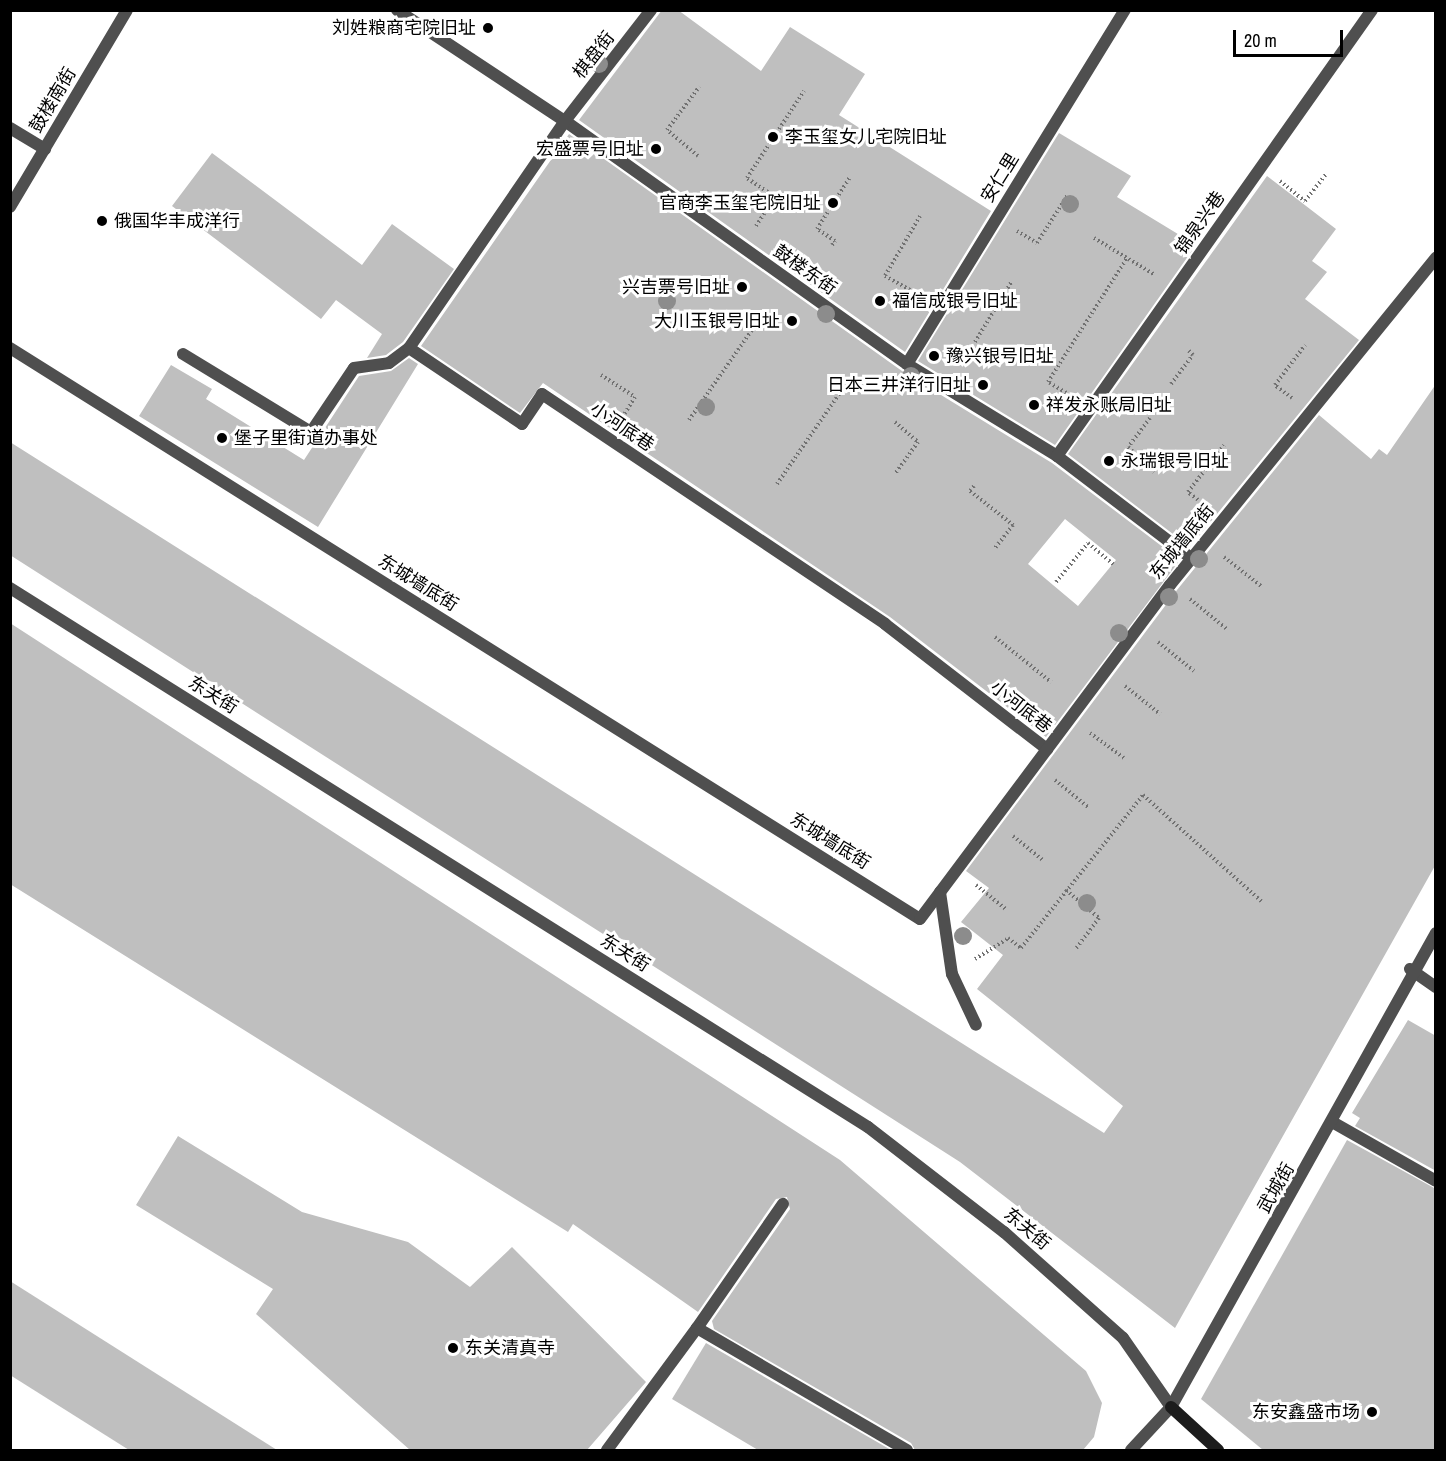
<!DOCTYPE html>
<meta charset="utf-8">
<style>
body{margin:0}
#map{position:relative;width:1446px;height:1461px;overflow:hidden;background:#fff;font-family:"Archivo Narrow","Noto Sans SC",sans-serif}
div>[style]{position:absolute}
.building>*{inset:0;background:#bfbfbf}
.path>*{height:4px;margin-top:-2px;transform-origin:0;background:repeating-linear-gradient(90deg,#717171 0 1.5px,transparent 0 4.5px)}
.lane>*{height:12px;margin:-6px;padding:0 6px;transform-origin:6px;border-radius:6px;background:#4f4f4f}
.street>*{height:12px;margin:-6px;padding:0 6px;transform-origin:6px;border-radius:6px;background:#4f4f4f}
.secondary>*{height:12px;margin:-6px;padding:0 6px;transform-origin:6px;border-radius:6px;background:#1c1c1c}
.trees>*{width:18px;height:18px;margin:-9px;border-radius:50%;background:#8c8c8c}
.dots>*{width:16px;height:16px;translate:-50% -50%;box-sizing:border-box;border:3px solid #fff;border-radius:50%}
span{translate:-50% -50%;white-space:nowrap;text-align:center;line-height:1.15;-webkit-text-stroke:6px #fff;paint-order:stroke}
.poi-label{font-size:18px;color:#000}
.right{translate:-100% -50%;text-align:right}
.left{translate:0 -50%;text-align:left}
.street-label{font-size:18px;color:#000}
.frame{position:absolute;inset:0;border:12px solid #000;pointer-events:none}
.scale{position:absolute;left:1233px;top:30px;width:110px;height:27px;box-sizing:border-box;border:3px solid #000;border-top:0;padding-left:8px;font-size:18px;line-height:21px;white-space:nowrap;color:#000;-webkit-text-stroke:4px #fff;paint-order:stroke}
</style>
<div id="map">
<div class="building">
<div style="clip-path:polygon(662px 10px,678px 10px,761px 71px,790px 27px,865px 74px,839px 115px,991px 211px,905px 352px,579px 120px)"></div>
<div style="clip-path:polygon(1059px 133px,1131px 176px,1117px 197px,1196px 245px,1055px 445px,918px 361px)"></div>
<div style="clip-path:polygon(evenodd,569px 134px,902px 371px,1052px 463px,1180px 560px,1046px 737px,890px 617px,543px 383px,520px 413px,421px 346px,569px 134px,1065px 519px,1116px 560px,1078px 606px,1028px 564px,1065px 519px)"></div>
<div style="clip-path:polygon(212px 153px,362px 265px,392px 224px,454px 269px,403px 342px,386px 355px,367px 358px,382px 334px,336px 300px,321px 319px,172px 206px)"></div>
<div style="clip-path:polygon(1267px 176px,1336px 229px,1312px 261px,1327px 272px,1305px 299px,1359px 340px,1190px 547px,1068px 454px)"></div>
<div style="clip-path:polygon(409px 358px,418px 364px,318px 527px,139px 416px,171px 365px,212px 389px,206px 399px,304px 460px,359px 376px,391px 371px)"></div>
<div style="clip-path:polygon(1436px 384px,1436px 864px,1175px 1328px,960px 1162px,10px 555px,10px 442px,1104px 1133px,1123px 1106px,977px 989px,1003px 955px,961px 922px,989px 888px,966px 871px,1177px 590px,1319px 415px,1371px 459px,1379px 449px,1387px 455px)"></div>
<div style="clip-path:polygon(10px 623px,840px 1160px,1086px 1371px,1102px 1403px,1094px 1437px,1083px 1450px,915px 1450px,911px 1443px,714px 1329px,712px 1321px,790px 1209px,787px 1197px,776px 1199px,698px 1312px,573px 1224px,568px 1232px,10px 884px)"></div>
<div style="clip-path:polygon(1408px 1020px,1436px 1036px,1436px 1171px,1355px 1126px,1360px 1118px,1352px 1113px)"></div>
<div style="clip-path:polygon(178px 1136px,302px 1212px,408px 1242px,470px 1287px,512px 1247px,646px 1382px,587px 1450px,410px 1450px,256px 1314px,273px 1289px,136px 1205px)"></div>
<div style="clip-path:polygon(1347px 1140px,1436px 1189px,1436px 1450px,1263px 1450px,1201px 1399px)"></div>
<div style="clip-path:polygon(10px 1281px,277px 1450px,129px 1450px,10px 1375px)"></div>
<div style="clip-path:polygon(706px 1343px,891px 1450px,758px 1450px,672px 1399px)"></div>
</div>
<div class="path">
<div style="left:698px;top:156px;width:40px;rotate:-140deg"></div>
<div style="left:667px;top:130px;width:54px;rotate:-53.3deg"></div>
<div style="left:1280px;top:181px;width:32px;rotate:39deg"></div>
<div style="left:1305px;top:201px;width:34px;rotate:-52deg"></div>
<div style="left:920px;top:216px;width:69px;rotate:120.3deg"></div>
<div style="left:885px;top:276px;width:41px;rotate:29.1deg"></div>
<div style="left:756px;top:226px;width:35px;rotate:-57deg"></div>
<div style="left:775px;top:197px;width:34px;rotate:-146deg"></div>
<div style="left:747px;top:178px;width:104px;rotate:-56.8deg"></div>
<div style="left:1017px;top:231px;width:23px;rotate:31deg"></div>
<div style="left:1037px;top:243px;width:56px;rotate:-57.4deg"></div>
<div style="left:1094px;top:238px;width:71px;rotate:31.2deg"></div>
<div style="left:832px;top:245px;width:5px;rotate:-53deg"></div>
<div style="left:835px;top:241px;width:22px;rotate:-146deg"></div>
<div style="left:817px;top:229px;width:62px;rotate:-57.6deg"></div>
<div style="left:975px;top:342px;width:71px;rotate:-58.8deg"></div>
<div style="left:601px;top:375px;width:40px;rotate:32.9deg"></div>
<div style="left:635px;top:397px;width:25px;rotate:122deg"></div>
<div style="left:1171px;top:384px;width:36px;rotate:-53deg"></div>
<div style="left:1193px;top:355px;width:6px;rotate:-135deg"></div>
<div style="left:1070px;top:395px;width:26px;rotate:-149deg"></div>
<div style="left:1048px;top:382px;width:147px;rotate:-57.5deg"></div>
<div style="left:1292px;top:398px;width:21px;rotate:-143deg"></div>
<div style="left:1275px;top:385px;width:50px;rotate:-53.1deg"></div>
<div style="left:1150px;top:418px;width:36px;rotate:127deg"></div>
<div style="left:1128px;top:447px;width:36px;rotate:44deg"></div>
<div style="left:689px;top:420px;width:117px;rotate:-55.1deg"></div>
<div style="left:895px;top:422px;width:30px;rotate:41deg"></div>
<div style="left:918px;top:442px;width:39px;rotate:126deg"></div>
<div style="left:777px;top:484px;width:118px;rotate:-55.4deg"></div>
<div style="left:974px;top:486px;width:6px;rotate:129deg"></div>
<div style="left:970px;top:491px;width:55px;rotate:38.3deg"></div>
<div style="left:1013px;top:525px;width:31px;rotate:128deg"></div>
<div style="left:1205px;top:505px;width:21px;rotate:-143deg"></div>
<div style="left:1188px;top:492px;width:59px;rotate:-52.5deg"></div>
<div style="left:1224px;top:557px;width:47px;rotate:38.1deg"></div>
<div style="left:1056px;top:582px;width:50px;rotate:-50.6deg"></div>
<div style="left:1088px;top:543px;width:33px;rotate:40deg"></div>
<div style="left:1190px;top:599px;width:49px;rotate:39.2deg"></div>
<div style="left:995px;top:637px;width:72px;rotate:38.8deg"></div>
<div style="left:1158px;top:642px;width:46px;rotate:38.9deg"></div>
<div style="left:1125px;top:686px;width:45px;rotate:38.7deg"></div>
<div style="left:1090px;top:733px;width:42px;rotate:36.3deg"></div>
<div style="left:1055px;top:780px;width:43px;rotate:39.3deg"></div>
<div style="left:1013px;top:836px;width:38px;rotate:39deg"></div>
<div style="left:976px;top:885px;width:38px;rotate:39deg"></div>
<div style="left:1066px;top:890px;width:43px;rotate:40.3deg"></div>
<div style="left:1099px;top:918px;width:39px;rotate:127deg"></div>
<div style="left:975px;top:959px;width:39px;rotate:-32deg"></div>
<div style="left:1008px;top:938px;width:16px;rotate:38deg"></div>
<div style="left:1021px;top:948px;width:196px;rotate:-51.4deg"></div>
<div style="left:1143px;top:795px;width:159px;rotate:41.9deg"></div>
</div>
<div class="lane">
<div style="left:183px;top:354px;width:150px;rotate:31.4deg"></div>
<div style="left:311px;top:432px;width:77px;rotate:-56.1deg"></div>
<div style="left:354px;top:368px;width:35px;rotate:-8deg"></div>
<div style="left:389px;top:363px;width:25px;rotate:-37deg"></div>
</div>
<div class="street">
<div style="left:397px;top:10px;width:201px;rotate:33.5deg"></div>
<div style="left:565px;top:121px;width:420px;rotate:35.4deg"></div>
<div style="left:907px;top:364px;width:176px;rotate:31.5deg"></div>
<div style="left:1057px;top:456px;width:170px;rotate:37.3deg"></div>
<div style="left:651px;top:10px;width:140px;rotate:127.8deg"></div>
<div style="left:565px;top:121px;width:275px;rotate:124.5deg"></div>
<div style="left:409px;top:348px;width:136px;rotate:33.9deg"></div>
<div style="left:522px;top:424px;width:36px;rotate:-56deg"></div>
<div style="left:542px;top:394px;width:413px;rotate:33.8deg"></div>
<div style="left:885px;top:624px;width:205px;rotate:37.7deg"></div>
<div style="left:10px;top:128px;width:41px;rotate:31deg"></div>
<div style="left:10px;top:207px;width:229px;rotate:-59.3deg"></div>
<div style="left:10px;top:348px;width:1074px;rotate:32.11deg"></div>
<div style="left:920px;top:919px;width:417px;rotate:-53.2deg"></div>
<div style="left:1170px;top:585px;width:422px;rotate:-50.9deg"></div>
<div style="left:907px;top:364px;width:416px;rotate:-58.4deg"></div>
<div style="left:1057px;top:456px;width:546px;rotate:-54.77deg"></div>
<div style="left:10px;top:588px;width:1013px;rotate:32.14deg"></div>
<div style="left:868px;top:1127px;width:172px;rotate:37.7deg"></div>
<div style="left:1004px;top:1232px;width:159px;rotate:41.7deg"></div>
<div style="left:1123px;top:1338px;width:84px;rotate:55.2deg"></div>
<div style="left:940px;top:892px;width:83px;rotate:81.7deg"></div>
<div style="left:952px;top:974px;width:56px;rotate:64.8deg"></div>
<div style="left:1410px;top:969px;width:32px;rotate:35deg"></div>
<div style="left:1334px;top:1123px;width:117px;rotate:29.6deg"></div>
<div style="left:697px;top:1328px;width:151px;rotate:-55.3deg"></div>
<div style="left:607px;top:1450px;width:152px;rotate:-53.6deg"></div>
<div style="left:697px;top:1328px;width:243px;rotate:30.2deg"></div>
<div style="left:1131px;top:1450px;width:59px;rotate:-47.1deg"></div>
<div style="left:1171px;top:1407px;width:543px;rotate:-60.79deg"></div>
</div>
<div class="secondary">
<div style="left:1171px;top:1407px;width:64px;rotate:42.5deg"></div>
</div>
<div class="trees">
<div style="left:599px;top:64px"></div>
<div style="left:1070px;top:204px"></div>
<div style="left:667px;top:301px"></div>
<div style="left:826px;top:314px"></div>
<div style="left:911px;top:376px"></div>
<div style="left:706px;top:407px"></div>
<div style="left:1199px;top:559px"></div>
<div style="left:1169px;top:597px"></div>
<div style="left:1119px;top:633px"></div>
<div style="left:1087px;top:903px"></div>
<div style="left:963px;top:936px"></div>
</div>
<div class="dots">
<div style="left:488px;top:28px;background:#000"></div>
<div style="left:773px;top:137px;background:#000"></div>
<div style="left:656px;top:149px;background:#000"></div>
<div style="left:833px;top:203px;background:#000"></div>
<div style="left:102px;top:221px;background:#000"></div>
<div style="left:742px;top:287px;background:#000"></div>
<div style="left:880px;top:301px;background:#000"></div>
<div style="left:792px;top:321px;background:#000"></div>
<div style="left:934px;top:356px;background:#000"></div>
<div style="left:983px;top:385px;background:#000"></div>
<div style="left:1034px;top:405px;background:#000"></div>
<div style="left:222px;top:438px;background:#000"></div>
<div style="left:1109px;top:461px;background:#000"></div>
<div style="left:453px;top:1348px;background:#000"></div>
<div style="left:1372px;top:1412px;background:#000"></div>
</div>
<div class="poi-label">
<span class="right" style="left:476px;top:28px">刘姓粮商宅院旧址</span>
<span class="left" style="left:785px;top:137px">李玉玺女儿宅院旧址</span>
<span class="right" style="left:644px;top:149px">宏盛票号旧址</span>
<span class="right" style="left:821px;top:203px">官商李玉玺宅院旧址</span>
<span class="left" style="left:114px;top:221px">俄国华丰成洋行</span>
<span class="right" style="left:730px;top:287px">兴吉票号旧址</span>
<span class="left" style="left:892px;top:301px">福信成银号旧址</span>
<span class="right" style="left:780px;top:321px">大川玉银号旧址</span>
<span class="left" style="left:946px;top:356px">豫兴银号旧址</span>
<span class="right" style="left:971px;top:385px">日本三井洋行旧址</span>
<span class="left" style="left:1046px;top:405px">祥发永账局旧址</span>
<span class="left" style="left:234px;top:438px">堡子里街道办事处</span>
<span class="left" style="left:1121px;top:461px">永瑞银号旧址</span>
<span class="left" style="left:465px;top:1348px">东关清真寺</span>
<span class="right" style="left:1360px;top:1412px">东安鑫盛市场</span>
</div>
<div class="street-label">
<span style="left:594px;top:55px;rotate:-52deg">棋盘街</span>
<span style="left:53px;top:100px;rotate:-59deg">鼓楼南街</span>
<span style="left:1000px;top:178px;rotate:-58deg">安仁里</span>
<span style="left:1200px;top:223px;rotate:-55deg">锦泉兴巷</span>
<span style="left:805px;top:270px;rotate:35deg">鼓楼东街</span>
<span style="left:622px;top:427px;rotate:34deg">小河底巷</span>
<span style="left:1182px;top:542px;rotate:-51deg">东城墙底街</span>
<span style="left:418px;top:583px;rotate:32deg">东城墙底街</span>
<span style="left:213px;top:695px;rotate:32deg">东关街</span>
<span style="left:1021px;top:707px;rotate:38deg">小河底巷</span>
<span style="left:830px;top:841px;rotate:32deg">东城墙底街</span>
<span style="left:625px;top:953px;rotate:32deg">东关街</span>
<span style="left:1276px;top:1188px;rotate:-60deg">武城街</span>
<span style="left:1027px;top:1229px;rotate:40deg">东关街</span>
</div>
<div class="frame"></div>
<div class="scale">20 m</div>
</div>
